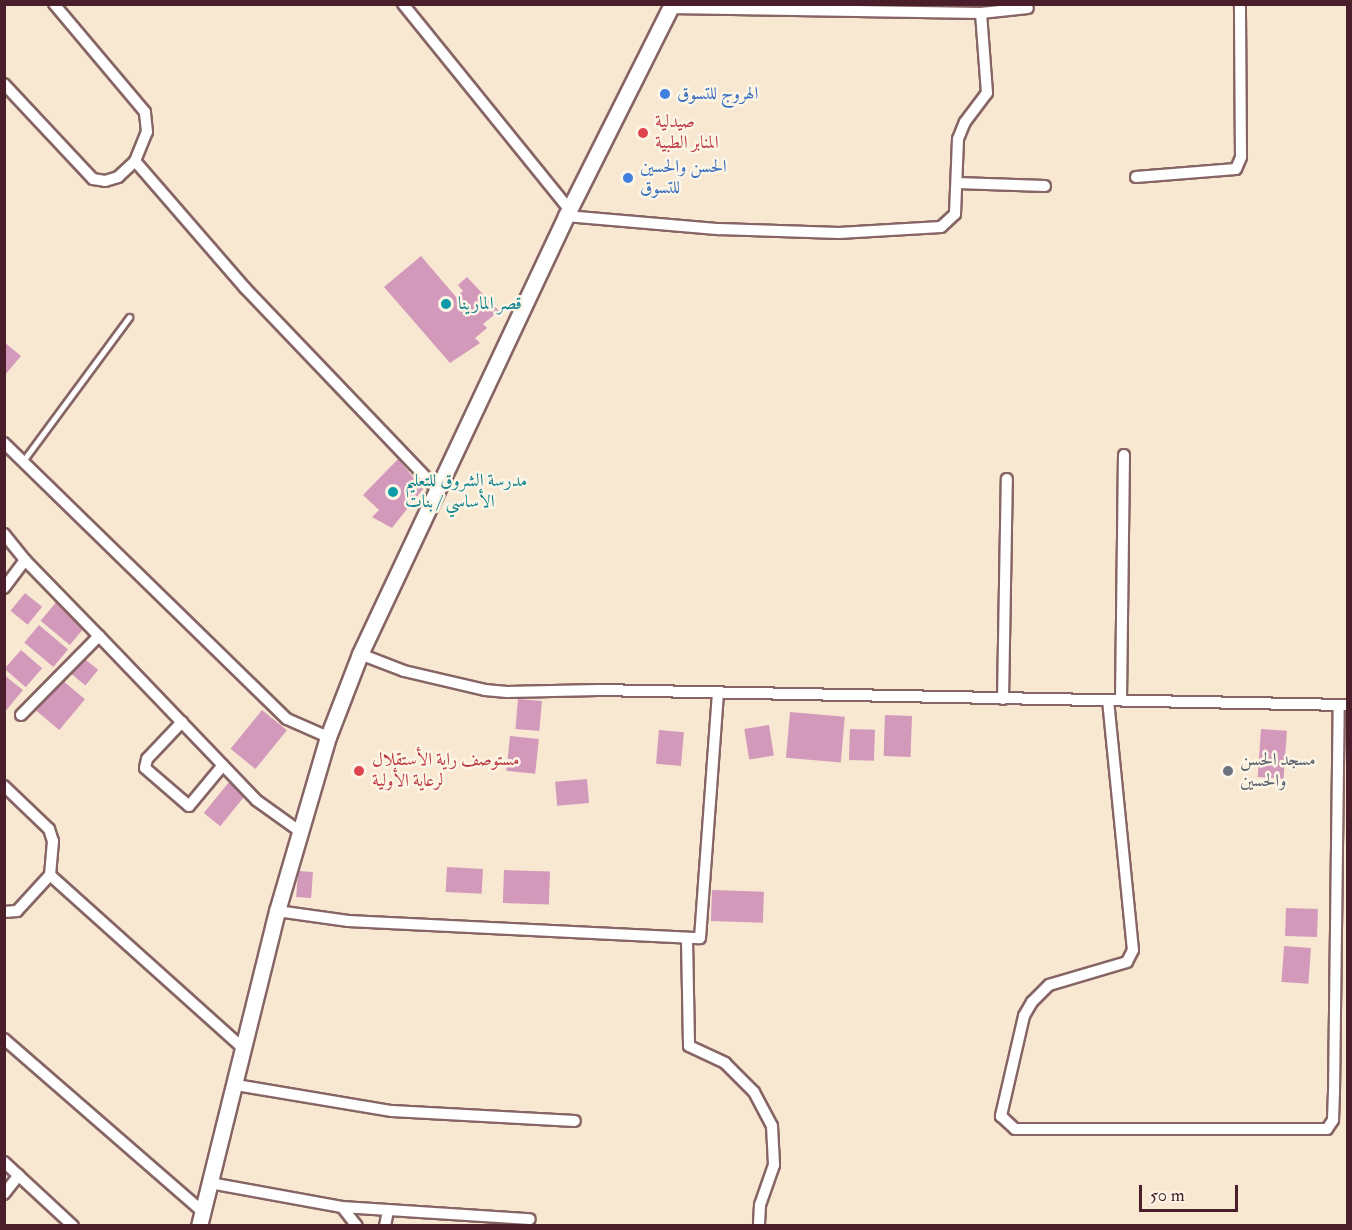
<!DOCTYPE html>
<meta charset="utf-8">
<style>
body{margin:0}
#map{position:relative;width:1352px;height:1230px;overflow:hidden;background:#f8e8d2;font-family:"IM FELL Double Pica",Amiri,serif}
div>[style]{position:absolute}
.building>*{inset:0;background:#d399bb;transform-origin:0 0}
.roads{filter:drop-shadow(2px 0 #876565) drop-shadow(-2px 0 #876565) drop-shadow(0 2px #876565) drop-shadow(0 -2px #876565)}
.service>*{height:5px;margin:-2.5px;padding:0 2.5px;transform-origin:2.5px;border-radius:2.5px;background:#fff}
.minor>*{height:10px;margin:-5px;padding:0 5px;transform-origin:5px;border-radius:5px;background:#fff}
.secondary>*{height:15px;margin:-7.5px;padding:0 7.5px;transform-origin:7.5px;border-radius:7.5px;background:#fff}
.dots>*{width:16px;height:16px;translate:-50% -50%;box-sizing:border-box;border:3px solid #fcf5e5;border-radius:50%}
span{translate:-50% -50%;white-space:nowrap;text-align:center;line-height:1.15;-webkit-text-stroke:5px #fcf5e5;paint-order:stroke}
.shop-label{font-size:18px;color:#366cbe}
.left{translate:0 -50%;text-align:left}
.health-label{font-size:18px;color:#be3a42}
.culture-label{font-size:18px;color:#0d838f}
.worship-label{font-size:18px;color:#5b616d}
.frame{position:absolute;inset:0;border:6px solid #4a1f2b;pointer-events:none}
.scale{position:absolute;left:1139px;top:1185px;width:99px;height:27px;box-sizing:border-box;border:3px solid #4a1f2b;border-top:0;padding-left:8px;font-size:18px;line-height:21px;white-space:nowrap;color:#4a1f2b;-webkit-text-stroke:4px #fcf5e5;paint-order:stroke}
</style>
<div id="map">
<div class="building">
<div style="clip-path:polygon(421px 256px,456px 297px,463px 291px,458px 285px,467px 277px,499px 311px,483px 324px,487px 328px,475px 338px,480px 343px,450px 363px,384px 287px)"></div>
<div style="clip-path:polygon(4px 342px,21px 356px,4px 376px)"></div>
<div style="clip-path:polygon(398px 459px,423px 489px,392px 528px,372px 517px,379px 510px,363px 495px)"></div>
<div style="left:25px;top:593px;width:22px;height:23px;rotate:39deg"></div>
<div style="left:58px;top:600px;width:38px;height:27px;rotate:40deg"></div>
<div style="left:39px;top:625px;width:38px;height:23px;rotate:40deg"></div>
<div style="left:21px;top:650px;width:28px;height:25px;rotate:41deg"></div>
<div style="left:81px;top:656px;width:22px;height:20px;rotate:39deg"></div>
<div style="clip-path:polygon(4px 675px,23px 690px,4px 713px)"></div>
<div style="left:62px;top:680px;width:30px;height:40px;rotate:40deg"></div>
<div style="left:518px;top:699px;width:24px;height:30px;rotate:5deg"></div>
<div style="left:262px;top:710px;width:32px;height:50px;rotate:39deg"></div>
<div style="left:790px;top:712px;width:55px;height:46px;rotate:5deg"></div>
<div style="left:885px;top:715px;width:27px;height:41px;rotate:2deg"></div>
<div style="left:769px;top:725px;width:31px;height:25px;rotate:81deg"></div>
<div style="left:850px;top:729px;width:25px;height:31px;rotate:2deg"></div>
<div style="left:1261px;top:729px;width:26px;height:48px;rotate:4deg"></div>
<div style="left:659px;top:730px;width:25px;height:34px;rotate:5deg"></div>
<div style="left:510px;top:736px;width:29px;height:35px;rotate:6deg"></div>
<div style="left:587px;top:779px;width:24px;height:32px;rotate:85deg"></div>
<div style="left:229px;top:782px;width:21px;height:40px;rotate:39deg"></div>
<div style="left:447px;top:867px;width:36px;height:25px;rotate:3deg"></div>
<div style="left:504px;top:870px;width:46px;height:33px;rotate:2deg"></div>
<div style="left:298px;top:871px;width:15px;height:26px;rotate:4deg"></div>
<div style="left:712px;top:890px;width:52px;height:31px;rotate:2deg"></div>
<div style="left:1286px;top:908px;width:32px;height:28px;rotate:2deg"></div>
<div style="left:1284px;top:946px;width:27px;height:36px;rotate:4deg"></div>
</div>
<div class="roads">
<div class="service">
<div style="left:23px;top:461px;width:179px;rotate:-53.6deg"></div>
</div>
<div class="minor">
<div style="left:403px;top:4px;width:264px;rotate:51deg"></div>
<div style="left:670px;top:8px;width:311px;rotate:0.9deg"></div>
<div style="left:981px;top:13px;width:47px;rotate:-6.1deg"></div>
<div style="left:4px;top:84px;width:130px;rotate:46.9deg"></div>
<div style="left:93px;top:179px;width:12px;rotate:9deg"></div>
<div style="left:105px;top:181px;width:14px;rotate:-17deg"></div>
<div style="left:118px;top:177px;width:23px;rotate:-43deg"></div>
<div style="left:135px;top:161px;width:31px;rotate:-68deg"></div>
<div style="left:147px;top:132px;width:20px;rotate:-96deg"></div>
<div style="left:145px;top:112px;width:141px;rotate:-130.1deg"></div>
<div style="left:135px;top:161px;width:168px;rotate:49.1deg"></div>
<div style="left:245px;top:288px;width:281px;rotate:46.3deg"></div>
<div style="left:1136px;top:177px;width:100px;rotate:-4.6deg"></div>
<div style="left:1236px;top:169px;width:13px;rotate:-67deg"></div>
<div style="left:1241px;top:157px;width:153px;rotate:-90.4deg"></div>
<div style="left:957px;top:183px;width:88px;rotate:2deg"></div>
<div style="left:566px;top:216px;width:154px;rotate:4.9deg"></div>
<div style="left:719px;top:229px;width:120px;rotate:1.9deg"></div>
<div style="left:839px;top:233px;width:102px;rotate:-3.4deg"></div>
<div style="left:941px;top:227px;width:19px;rotate:-43deg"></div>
<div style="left:955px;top:214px;width:75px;rotate:-87.7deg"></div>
<div style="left:958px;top:139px;width:18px;rotate:-68deg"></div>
<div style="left:965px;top:122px;width:36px;rotate:-53deg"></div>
<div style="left:987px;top:93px;width:80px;rotate:-94.3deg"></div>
<div style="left:4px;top:443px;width:395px;rotate:44.3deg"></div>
<div style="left:287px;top:719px;width:45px;rotate:23.7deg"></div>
<div style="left:4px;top:534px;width:33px;rotate:51deg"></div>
<div style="left:4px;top:588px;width:35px;rotate:-53deg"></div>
<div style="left:25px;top:560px;width:106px;rotate:45.8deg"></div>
<div style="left:360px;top:654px;width:47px;rotate:21.1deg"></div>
<div style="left:404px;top:671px;width:83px;rotate:13.2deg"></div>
<div style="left:485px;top:690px;width:22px;rotate:5deg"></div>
<div style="left:507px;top:692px;width:91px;rotate:-1.3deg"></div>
<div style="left:598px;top:690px;width:750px;rotate:1.15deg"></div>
<div style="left:1003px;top:699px;width:220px;rotate:-89deg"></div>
<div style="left:1108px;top:700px;width:251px;rotate:84.3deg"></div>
<div style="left:1133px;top:950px;width:13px;rotate:117deg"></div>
<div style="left:1127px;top:962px;width:81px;rotate:163.6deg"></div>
<div style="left:1049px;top:985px;width:24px;rotate:135deg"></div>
<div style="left:1032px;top:1002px;width:16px;rotate:120deg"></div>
<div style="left:1024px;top:1016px;width:103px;rotate:103deg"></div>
<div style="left:1001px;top:1116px;width:19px;rotate:43deg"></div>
<div style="left:1015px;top:1129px;width:312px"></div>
<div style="left:1327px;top:1129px;width:11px;rotate:-56deg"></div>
<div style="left:1333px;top:1120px;width:27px;rotate:-88deg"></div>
<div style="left:1334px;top:1093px;width:388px;rotate:-89.3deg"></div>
<div style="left:1121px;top:700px;width:245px;rotate:-89.3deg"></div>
<div style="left:21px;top:715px;width:111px;rotate:-45.4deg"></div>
<div style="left:99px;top:636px;width:227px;rotate:46.2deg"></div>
<div style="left:256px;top:800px;width:52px;rotate:35.5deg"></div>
<div style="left:182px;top:722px;width:51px;rotate:133.4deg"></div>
<div style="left:147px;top:759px;width:9px;rotate:103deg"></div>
<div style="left:145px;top:768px;width:58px;rotate:40.8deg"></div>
<div style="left:189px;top:806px;width:53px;rotate:-50.3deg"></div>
<div style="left:4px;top:786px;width:62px;rotate:43.7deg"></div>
<div style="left:49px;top:829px;width:13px;rotate:72deg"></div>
<div style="left:53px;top:841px;width:34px;rotate:95deg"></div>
<div style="left:50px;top:875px;width:49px;rotate:132.5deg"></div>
<div style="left:17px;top:911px;width:13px;rotate:176deg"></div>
<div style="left:50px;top:875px;width:259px;rotate:41.9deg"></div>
<div style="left:277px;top:911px;width:72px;rotate:8deg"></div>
<div style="left:348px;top:921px;width:352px;rotate:2.8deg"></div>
<div style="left:700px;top:938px;width:244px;rotate:-85.8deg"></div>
<div style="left:687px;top:940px;width:106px;rotate:88.9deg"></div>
<div style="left:689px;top:1046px;width:40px;rotate:25deg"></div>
<div style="left:725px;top:1063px;width:41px;rotate:45deg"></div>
<div style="left:754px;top:1092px;width:38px;rotate:62deg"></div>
<div style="left:772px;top:1126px;width:39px;rotate:87deg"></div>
<div style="left:774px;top:1165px;width:42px;rotate:109.3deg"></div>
<div style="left:760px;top:1205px;width:21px;rotate:93deg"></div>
<div style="left:4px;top:1039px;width:262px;rotate:41deg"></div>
<div style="left:236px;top:1085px;width:158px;rotate:9.5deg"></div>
<div style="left:392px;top:1111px;width:183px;rotate:3.1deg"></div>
<div style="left:4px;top:1162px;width:94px;rotate:42.8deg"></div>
<div style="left:210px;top:1183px;width:134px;rotate:10.3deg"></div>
<div style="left:342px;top:1207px;width:188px;rotate:3.7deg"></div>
<div style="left:4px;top:1194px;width:24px;rotate:-52deg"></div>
<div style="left:342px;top:1207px;width:24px;rotate:52deg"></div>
<div style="left:385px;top:1226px;width:16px;rotate:-79deg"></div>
</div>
<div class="secondary">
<div style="left:199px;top:1226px;width:325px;rotate:-76.1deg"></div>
<div style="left:277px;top:911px;width:181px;rotate:-73.7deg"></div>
<div style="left:328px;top:737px;width:89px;rotate:-68.9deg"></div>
<div style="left:360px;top:654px;width:484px;rotate:-64.8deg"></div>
<div style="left:566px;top:216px;width:237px;rotate:-63.4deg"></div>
</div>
</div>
<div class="dots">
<div style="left:665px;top:94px;background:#3f7fe0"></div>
<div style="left:643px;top:133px;background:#e0444e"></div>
<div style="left:628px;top:178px;background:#3f7fe0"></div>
<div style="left:446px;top:304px;background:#0f9aa8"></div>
<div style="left:393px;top:492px;background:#0f9aa8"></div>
<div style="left:359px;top:771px;background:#e0444e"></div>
<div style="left:1228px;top:771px;background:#6b7280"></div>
</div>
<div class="shop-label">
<span class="left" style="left:677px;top:94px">الهروج للتسوق</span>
<span class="left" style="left:640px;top:178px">الحسن والحسين<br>للتسوق</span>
</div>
<div class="health-label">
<span class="left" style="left:655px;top:133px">صيدلية<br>المنابر الطبية</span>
<span class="left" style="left:372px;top:771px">مستوصف راية الأستقلال<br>لرعاية الأولية</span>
</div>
<div class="culture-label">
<span class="left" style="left:458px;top:304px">قصر المارينا</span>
<span class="left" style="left:405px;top:492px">مدرسة الشروق للتعليم<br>الأساسي / بنات</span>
</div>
<div class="worship-label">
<span class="left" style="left:1240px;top:771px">مسجد الحسن<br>والحسين</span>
</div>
<div class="frame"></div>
<div class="scale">50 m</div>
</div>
